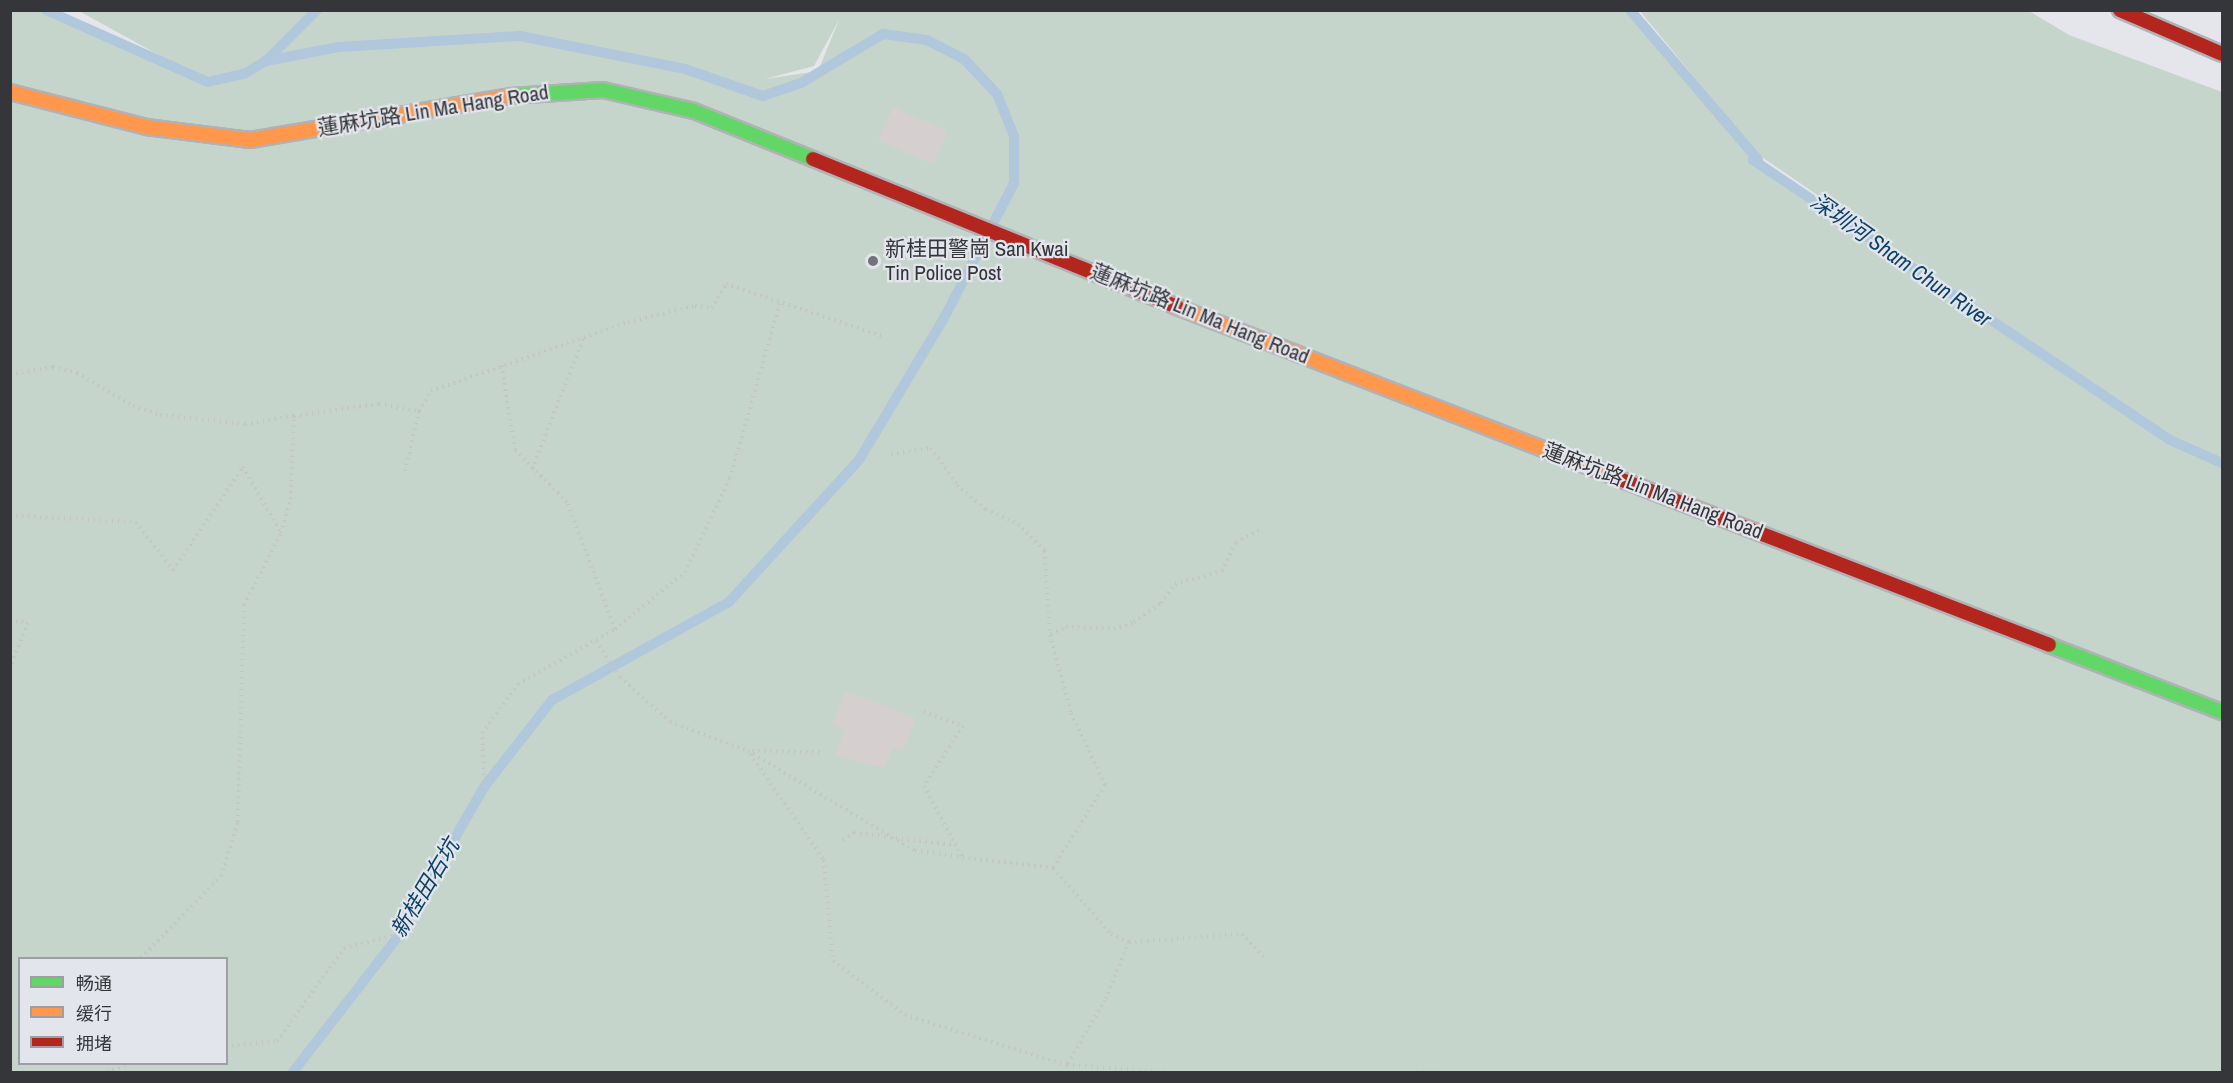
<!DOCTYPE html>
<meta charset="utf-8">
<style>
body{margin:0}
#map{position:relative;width:2233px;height:1083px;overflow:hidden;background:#e5e6eb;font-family:"Archivo Narrow","Noto Sans SC",sans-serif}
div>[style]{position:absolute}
.green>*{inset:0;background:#c6d5cb}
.stream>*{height:10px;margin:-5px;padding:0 5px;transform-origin:5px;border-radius:5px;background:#b0c7dc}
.building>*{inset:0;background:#d6cfd0;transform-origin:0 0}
.path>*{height:4px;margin-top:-2px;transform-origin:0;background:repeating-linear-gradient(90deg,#c5c5c6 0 1.5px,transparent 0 6px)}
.roads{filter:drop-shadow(2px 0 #b1b2b6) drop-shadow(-2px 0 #b1b2b6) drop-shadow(0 2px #b1b2b6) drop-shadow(0 -2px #b1b2b6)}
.fast>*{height:14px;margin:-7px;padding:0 7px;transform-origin:7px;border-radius:7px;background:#63d668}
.slow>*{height:14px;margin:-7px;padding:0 7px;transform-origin:7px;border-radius:7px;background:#ff974d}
.jam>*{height:14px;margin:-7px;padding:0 7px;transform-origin:7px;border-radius:7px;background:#b3261e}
.dots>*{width:16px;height:16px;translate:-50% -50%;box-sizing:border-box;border:3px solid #e3e5ed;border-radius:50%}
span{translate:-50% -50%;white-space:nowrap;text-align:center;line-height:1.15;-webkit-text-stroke:4.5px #e3e5ed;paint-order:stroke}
.street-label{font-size:21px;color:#353639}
.poi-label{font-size:21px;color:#353639}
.left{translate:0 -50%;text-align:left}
.water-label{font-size:22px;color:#0c4266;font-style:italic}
.frame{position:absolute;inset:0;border:12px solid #353639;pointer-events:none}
.legend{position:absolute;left:18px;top:957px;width:210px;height:108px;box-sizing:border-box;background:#e3e5ed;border:2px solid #9d9fa5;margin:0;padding:8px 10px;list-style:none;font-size:18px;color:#353639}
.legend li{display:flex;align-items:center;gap:12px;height:30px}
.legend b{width:30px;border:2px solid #9d9fa5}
</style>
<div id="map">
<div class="green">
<div style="clip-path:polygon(evenodd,318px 10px,1633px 11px,1758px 160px,2028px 348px,2170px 440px,2222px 462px,2222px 1072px,11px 1072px,10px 11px,55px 11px,204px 80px,79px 11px,315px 11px,284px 43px,318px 10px,839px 20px,818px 71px,765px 79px,814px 66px,839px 20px,318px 10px,20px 958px,226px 958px,226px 1064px,20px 1064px,20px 958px)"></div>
<div style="clip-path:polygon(1640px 11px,2029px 11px,2069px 35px,2222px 92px,2222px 459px,2170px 437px,1756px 153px)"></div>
</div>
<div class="stream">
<div style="left:46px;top:10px;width:177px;rotate:24deg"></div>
<div style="left:208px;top:82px;width:37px;rotate:-13deg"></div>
<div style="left:244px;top:74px;width:26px;rotate:-31deg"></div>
<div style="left:266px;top:61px;width:72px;rotate:-45deg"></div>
<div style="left:1630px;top:10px;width:197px;rotate:49.5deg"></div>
<div style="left:1758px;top:160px;width:5px;rotate:180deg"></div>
<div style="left:1753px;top:160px;width:502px;rotate:33.88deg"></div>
<div style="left:2170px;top:440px;width:57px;rotate:23.9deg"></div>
<div style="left:266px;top:61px;width:74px;rotate:-10.9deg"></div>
<div style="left:339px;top:47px;width:181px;rotate:-3.5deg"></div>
<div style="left:520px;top:36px;width:168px;rotate:11.3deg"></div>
<div style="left:685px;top:69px;width:83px;rotate:19.1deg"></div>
<div style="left:763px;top:96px;width:40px;rotate:-18.9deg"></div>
<div style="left:801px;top:83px;width:96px;rotate:-30.9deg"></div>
<div style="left:883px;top:34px;width:44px;rotate:7.8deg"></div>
<div style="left:927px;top:40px;width:42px;rotate:27.2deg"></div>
<div style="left:964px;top:59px;width:48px;rotate:46.7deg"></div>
<div style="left:997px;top:94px;width:45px;rotate:68deg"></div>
<div style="left:1014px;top:136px;width:47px;rotate:90deg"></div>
<div style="left:1014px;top:183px;width:152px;rotate:117.4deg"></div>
<div style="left:944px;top:318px;width:165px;rotate:120.9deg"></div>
<div style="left:859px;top:460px;width:193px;rotate:132.5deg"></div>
<div style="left:729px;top:602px;width:202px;rotate:151deg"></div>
<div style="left:552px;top:700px;width:110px;rotate:128deg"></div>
<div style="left:484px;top:787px;width:169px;rotate:119.7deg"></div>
<div style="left:400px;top:934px;width:175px;rotate:127.8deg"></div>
</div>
<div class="building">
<div style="left:893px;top:107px;width:60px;height:36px;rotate:24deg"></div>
<div style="clip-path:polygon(846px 691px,916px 719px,902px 751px,893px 748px,885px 768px,835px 755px,845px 730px,832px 725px)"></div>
</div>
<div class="path">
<div style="left:896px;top:253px;width:23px;rotate:-61deg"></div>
<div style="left:10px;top:374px;width:44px;rotate:-9.2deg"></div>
<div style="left:53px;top:367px;width:25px;rotate:14deg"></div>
<div style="left:77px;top:373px;width:65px;rotate:30.5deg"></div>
<div style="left:133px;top:406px;width:28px;rotate:18deg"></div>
<div style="left:160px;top:415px;width:85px;rotate:6deg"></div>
<div style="left:245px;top:424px;width:50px;rotate:-9.3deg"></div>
<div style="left:891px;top:454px;width:40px;rotate:-8.5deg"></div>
<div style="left:931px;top:448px;width:45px;rotate:54.9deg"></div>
<div style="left:957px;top:485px;width:38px;rotate:40deg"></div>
<div style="left:986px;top:509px;width:35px;rotate:25deg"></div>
<div style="left:1018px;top:524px;width:38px;rotate:45deg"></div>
<div style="left:1045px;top:551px;width:84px;rotate:86.6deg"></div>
<div style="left:1050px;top:635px;width:81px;rotate:74.9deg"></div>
<div style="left:1071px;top:713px;width:80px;rotate:64.7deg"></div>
<div style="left:1105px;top:785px;width:98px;rotate:122.1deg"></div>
<div style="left:532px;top:469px;width:142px;rotate:-68.5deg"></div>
<div style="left:405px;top:471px;width:62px;rotate:-76.9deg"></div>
<div style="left:419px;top:411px;width:23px;rotate:-59deg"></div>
<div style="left:431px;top:391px;width:209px;rotate:-19.3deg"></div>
<div style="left:628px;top:322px;width:69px;rotate:-13.4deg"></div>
<div style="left:695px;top:306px;width:17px;rotate:7deg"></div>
<div style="left:712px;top:308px;width:28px;rotate:-60deg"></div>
<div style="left:726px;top:284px;width:168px;rotate:18.4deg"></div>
<div style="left:10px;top:516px;width:126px;rotate:2.7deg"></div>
<div style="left:136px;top:522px;width:61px;rotate:52.4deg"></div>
<div style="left:173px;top:570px;width:125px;rotate:-55.8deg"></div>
<div style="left:243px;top:467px;width:76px;rotate:60.1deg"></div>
<div style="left:281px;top:533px;width:35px;rotate:-74deg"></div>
<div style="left:291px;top:499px;width:83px;rotate:-87.9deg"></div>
<div style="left:294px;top:416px;width:86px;rotate:-8deg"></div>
<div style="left:379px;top:404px;width:41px;rotate:9.9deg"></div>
<div style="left:10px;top:621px;width:18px;rotate:6deg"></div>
<div style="left:28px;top:623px;width:48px;rotate:111.8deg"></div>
<div style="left:615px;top:629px;width:90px;rotate:-39.2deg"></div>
<div style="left:685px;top:572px;width:104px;rotate:-64.4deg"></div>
<div style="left:730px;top:478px;width:183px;rotate:-74.1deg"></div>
<div style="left:1051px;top:634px;width:17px;rotate:-25deg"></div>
<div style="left:1066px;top:627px;width:48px;rotate:2.4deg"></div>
<div style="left:1114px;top:629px;width:21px;rotate:-19deg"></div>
<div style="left:1134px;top:622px;width:33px;rotate:-35deg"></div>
<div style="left:1161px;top:603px;width:24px;rotate:-54deg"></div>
<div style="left:1175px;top:584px;width:49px;rotate:-15.5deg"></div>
<div style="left:1222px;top:571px;width:32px;rotate:-64deg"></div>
<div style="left:1236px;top:542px;width:29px;rotate:-27deg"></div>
<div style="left:596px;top:641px;width:43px;rotate:56.3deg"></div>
<div style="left:620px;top:677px;width:67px;rotate:42deg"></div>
<div style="left:670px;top:722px;width:83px;rotate:20.4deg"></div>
<div style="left:748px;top:751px;width:195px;rotate:30.9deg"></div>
<div style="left:915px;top:851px;width:139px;rotate:7deg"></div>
<div style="left:1053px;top:868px;width:88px;rotate:48.7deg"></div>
<div style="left:1111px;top:934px;width:20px;rotate:24deg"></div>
<div style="left:1129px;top:942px;width:113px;rotate:-4deg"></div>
<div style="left:1242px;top:934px;width:34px;rotate:47deg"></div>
<div style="left:924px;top:712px;width:41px;rotate:19.7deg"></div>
<div style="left:963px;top:726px;width:72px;rotate:123deg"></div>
<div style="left:924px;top:786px;width:81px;rotate:61.8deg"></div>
<div style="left:752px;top:751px;width:72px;rotate:1.6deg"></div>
<div style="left:750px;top:754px;width:129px;rotate:55.1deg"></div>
<div style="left:824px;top:860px;width:101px;rotate:84.9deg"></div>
<div style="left:833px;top:961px;width:90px;rotate:36.9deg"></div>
<div style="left:905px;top:1015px;width:170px;rotate:17.2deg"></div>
<div style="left:484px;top:787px;width:54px;rotate:-92.1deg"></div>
<div style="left:482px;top:733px;width:61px;rotate:-53.7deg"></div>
<div style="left:518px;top:684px;width:112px;rotate:-29.6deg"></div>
<div style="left:615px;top:629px;width:136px;rotate:-110.7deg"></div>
<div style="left:567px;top:502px;width:74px;rotate:-135deg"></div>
<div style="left:515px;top:450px;width:89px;rotate:-99deg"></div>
<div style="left:843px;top:840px;width:13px;rotate:-32deg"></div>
<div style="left:854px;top:833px;width:102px;rotate:6.8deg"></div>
<div style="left:1129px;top:942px;width:63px;rotate:112.5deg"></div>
<div style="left:1105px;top:1000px;width:75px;rotate:120.3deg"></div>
<div style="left:1067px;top:1065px;width:100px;rotate:4deg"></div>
<div style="left:141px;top:958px;width:115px;rotate:-45.7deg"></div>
<div style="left:221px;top:876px;width:57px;rotate:-72.5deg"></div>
<div style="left:238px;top:822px;width:217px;rotate:-88.4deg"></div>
<div style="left:244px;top:605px;width:81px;rotate:-62.8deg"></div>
<div style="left:226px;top:1046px;width:51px;rotate:-5.6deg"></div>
<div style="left:277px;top:1041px;width:115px;rotate:-54.2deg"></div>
<div style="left:344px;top:948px;width:58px;rotate:-14deg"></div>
<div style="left:107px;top:1072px;width:23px;rotate:-20deg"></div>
<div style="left:1416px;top:1072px;width:19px"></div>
</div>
<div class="roads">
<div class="fast">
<div style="left:511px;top:96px;width:92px;rotate:-3.7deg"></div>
<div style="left:603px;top:90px;width:93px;rotate:13deg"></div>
<div style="left:694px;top:111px;width:128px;rotate:22deg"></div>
<div style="left:2049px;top:645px;width:186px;rotate:21.2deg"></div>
</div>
<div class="slow">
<div style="left:10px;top:92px;width:140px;rotate:14.4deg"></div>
<div style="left:146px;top:127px;width:105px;rotate:7.1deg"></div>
<div style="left:250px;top:140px;width:265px;rotate:-9.6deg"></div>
<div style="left:1177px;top:307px;width:472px;rotate:21.2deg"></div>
</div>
<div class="jam">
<div style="left:2120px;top:10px;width:111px;rotate:23.3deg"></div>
<div style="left:813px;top:159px;width:393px;rotate:22.1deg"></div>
<div style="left:1617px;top:478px;width:463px;rotate:21.1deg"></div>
</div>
</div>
<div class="dots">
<div style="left:873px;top:261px;background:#737477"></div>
</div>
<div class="street-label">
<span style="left:433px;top:110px;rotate:-9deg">蓮麻坑路 Lin Ma Hang Road</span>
<span style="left:1200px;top:314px;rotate:22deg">蓮麻坑路 Lin Ma Hang Road</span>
<span style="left:1653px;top:491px;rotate:21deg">蓮麻坑路 Lin Ma Hang Road</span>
</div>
<div class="poi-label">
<span class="left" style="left:885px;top:261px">新桂田警崗 San Kwai<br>Tin Police Post</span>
</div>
<div class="water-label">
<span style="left:1901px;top:260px;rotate:35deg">深圳河 Sham Chun River</span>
<span style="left:425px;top:888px;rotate:-59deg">新桂田右坑</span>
</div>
<div class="frame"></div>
<ul class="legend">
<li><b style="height:8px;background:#63d668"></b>畅通</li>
<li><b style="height:8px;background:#ff974d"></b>缓行</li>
<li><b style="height:8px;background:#b3261e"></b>拥堵</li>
</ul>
</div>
